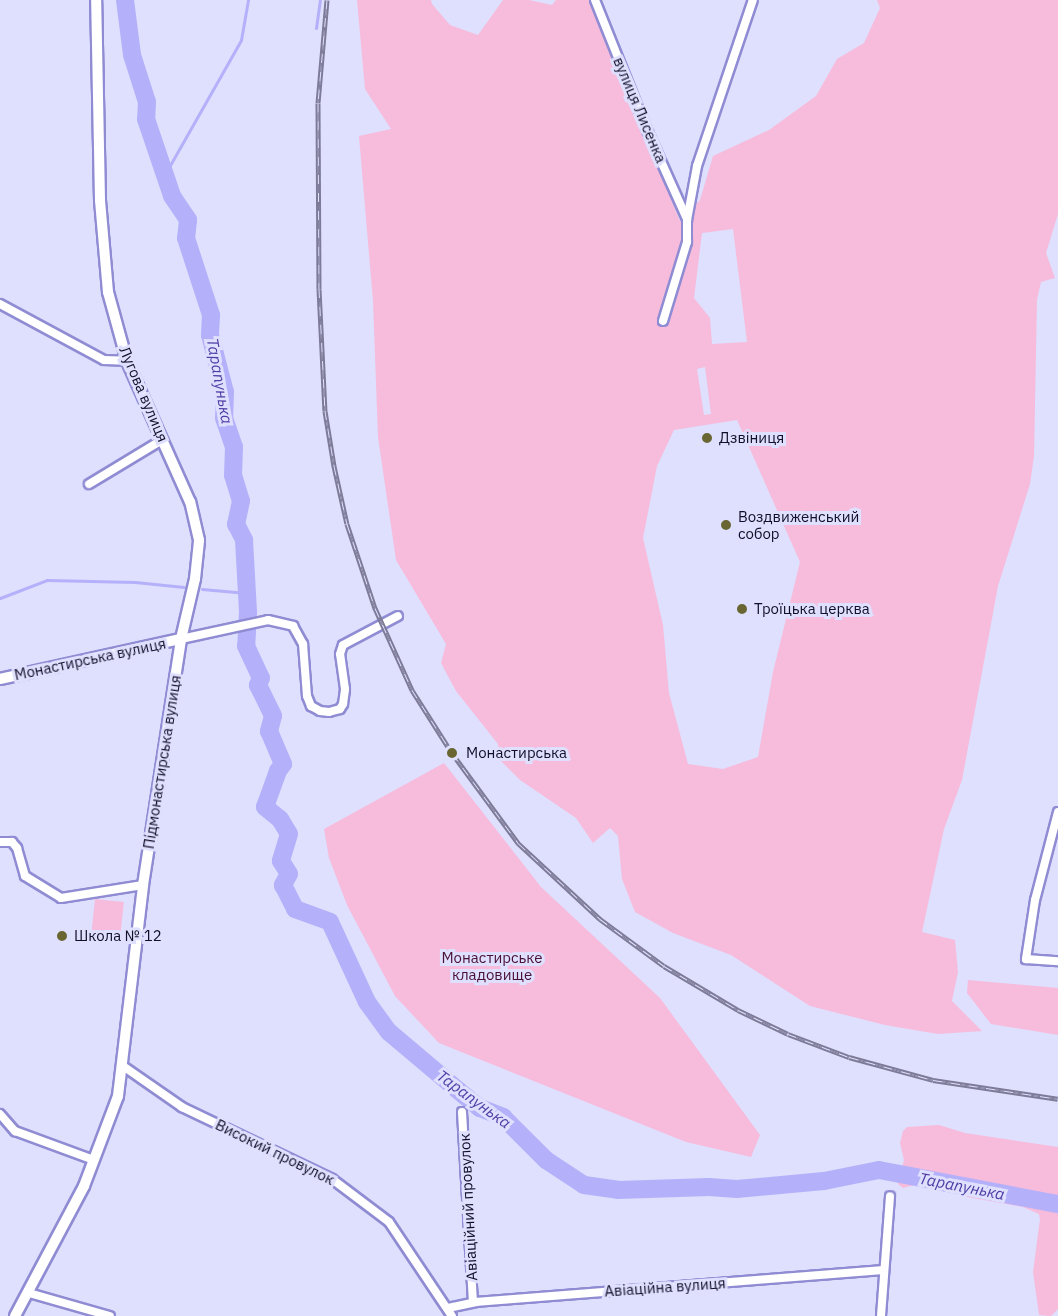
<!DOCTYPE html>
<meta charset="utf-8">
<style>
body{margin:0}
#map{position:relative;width:1058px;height:1316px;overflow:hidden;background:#dfdffe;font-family:"IBM Plex Sans",sans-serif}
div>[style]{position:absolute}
.green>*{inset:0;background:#f7bbdc;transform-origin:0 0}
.stream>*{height:3px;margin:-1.5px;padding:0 1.5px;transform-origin:1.5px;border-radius:1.5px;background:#b4b1fa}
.river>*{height:18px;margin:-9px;padding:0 9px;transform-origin:9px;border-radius:9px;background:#b4b1fa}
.roads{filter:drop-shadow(2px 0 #8f8cd3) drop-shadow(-2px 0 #8f8cd3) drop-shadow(0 2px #8f8cd3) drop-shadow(0 -2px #8f8cd3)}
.minor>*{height:8px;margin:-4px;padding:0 4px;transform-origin:4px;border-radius:4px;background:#fff}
.tertiary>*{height:10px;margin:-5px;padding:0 5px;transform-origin:5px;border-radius:5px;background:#fff}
.rail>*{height:5px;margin-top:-2.5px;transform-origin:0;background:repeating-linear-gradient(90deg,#dfdffe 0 9px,#7d7b98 0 18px);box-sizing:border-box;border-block:2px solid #7d7b98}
.dots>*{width:16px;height:16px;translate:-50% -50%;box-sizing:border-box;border:3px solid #dfdffe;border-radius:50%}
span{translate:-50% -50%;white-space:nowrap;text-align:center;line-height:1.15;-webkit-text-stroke:6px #dfdffe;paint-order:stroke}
.street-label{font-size:15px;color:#110e28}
.poi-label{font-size:15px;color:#110e28}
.left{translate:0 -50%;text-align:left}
.park-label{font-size:15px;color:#491035}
.water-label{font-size:16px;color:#4e3da4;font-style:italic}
</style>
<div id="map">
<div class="green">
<div style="clip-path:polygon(evenodd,357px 0,431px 0,432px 4px,450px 25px,478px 35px,503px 0,529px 0,552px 5px,556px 0,589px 0,680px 221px,700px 200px,713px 156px,769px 130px,816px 96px,837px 59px,864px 43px,880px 8px,877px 0,1058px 0,1058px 214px,1046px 253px,1055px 278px,1041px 282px,1037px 300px,1034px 456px,1030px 484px,998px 586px,962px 780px,944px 829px,922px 932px,955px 940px,958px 972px,952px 1001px,982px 1031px,938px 1034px,885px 1025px,810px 1006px,731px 955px,673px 933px,635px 912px,622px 879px,618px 836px,610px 828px,593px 843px,576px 818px,520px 780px,499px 759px,498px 744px,456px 691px,441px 663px,446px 644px,396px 560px,378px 437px,373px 301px,359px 136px,391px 129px,365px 89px,357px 0,733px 229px,747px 342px,712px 344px,710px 318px,694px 298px,702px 233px,733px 229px,357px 0,705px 367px,711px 414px,704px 415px,697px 369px,705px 367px,357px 0,737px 420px,800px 562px,773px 672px,758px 757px,723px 769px,688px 764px,669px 693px,663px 625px,643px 538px,657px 466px,674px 430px,737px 420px)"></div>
<div style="clip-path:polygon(444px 763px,541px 887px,660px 998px,760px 1135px,751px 1157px,686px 1142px,439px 1043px,395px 996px,347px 905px,329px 858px,324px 829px)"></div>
<div style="left:95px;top:899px;width:29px;height:40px;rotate:6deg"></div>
<div style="clip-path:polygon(968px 980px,1058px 988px,1058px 1035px,991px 1024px,967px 993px)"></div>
<div style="clip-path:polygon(939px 1125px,965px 1133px,1058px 1147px,1058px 1309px,1051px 1316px,1039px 1315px,1033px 1272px,1040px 1219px,1039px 1214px,1023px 1207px,967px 1197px,933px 1187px,914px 1185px,903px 1188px,898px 1184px,904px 1160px,900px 1143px,903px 1131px,907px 1127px)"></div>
</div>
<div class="stream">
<div style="left:316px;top:28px;width:28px;rotate:-82deg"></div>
<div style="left:165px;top:174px;width:154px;rotate:-60.4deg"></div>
<div style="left:241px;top:40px;width:41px;rotate:-80.1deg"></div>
<div style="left:202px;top:589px;width:45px;rotate:5.1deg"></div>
<div style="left:0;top:598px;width:50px;rotate:-21deg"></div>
<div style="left:47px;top:580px;width:88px;rotate:1.3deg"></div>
<div style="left:135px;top:582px;width:49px;rotate:5.8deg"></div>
</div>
<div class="river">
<div style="left:125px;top:0;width:55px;rotate:82.7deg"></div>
<div style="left:132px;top:55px;width:49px;rotate:72.3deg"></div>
<div style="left:147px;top:102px;width:17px;rotate:93deg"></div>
<div style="left:146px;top:119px;width:81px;rotate:71.3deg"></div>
<div style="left:172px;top:196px;width:29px;rotate:56deg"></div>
<div style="left:188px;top:220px;width:18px;rotate:96deg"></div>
<div style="left:186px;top:238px;width:81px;rotate:72deg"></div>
<div style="left:211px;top:315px;width:20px;rotate:93deg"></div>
<div style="left:210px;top:335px;width:59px;rotate:75.3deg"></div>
<div style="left:225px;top:392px;width:26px;rotate:92deg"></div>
<div style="left:224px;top:418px;width:31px;rotate:71deg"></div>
<div style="left:234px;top:447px;width:28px;rotate:92deg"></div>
<div style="left:233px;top:475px;width:27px;rotate:73deg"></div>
<div style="left:241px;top:501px;width:24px;rotate:102deg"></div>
<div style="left:236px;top:524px;width:18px;rotate:63deg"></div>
<div style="left:244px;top:540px;width:72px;rotate:86.8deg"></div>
<div style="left:248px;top:612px;width:34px;rotate:93deg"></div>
<div style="left:246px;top:646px;width:35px;rotate:65deg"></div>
<div style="left:261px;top:678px;width:8px;rotate:113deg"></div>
<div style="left:258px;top:685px;width:34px;rotate:64deg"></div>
<div style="left:273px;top:716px;width:16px;rotate:105deg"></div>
<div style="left:269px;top:731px;width:36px;rotate:67deg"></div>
<div style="left:283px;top:764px;width:9px;rotate:126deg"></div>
<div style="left:278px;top:771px;width:38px;rotate:110deg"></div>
<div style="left:265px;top:807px;width:19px;rotate:39deg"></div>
<div style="left:280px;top:819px;width:17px;rotate:59deg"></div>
<div style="left:289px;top:834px;width:28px;rotate:107deg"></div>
<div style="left:281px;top:861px;width:15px;rotate:58deg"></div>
<div style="left:289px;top:874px;width:13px;rotate:119deg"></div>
<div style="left:283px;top:885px;width:27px;rotate:63deg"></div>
<div style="left:295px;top:909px;width:37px;rotate:20deg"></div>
<div style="left:330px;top:922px;width:88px;rotate:65.2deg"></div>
<div style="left:367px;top:1002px;width:37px;rotate:54deg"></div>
<div style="left:389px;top:1032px;width:99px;rotate:40.1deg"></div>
<div style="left:465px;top:1096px;width:19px;rotate:39deg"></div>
<div style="left:480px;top:1108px;width:25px;rotate:21deg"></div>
<div style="left:503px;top:1117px;width:61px;rotate:45deg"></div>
<div style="left:546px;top:1160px;width:45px;rotate:33.3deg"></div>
<div style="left:584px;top:1185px;width:34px;rotate:8deg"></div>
<div style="left:618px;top:1190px;width:91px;rotate:-1.9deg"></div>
<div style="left:709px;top:1187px;width:28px;rotate:4deg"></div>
<div style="left:737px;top:1189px;width:87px;rotate:-5.3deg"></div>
<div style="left:824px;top:1181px;width:56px;rotate:-11.3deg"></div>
<div style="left:879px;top:1170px;width:182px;rotate:10.8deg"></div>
</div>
<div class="roads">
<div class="minor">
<div style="left:595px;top:0;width:140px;rotate:68.2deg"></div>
<div style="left:647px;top:130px;width:98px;rotate:65.8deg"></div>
<div style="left:0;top:304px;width:118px;rotate:28.3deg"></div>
<div style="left:104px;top:360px;width:23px;rotate:2deg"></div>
<div style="left:663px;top:321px;width:83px;rotate:-73.1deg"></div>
<div style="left:687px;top:242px;width:22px;rotate:-90deg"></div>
<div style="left:687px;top:220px;width:55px;rotate:-79.5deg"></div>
<div style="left:697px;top:166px;width:175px;rotate:-71.4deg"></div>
<div style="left:89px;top:484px;width:85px;rotate:-31.1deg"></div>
<div style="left:181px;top:639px;width:89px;rotate:-12.3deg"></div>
<div style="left:268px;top:620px;width:26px;rotate:13deg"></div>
<div style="left:293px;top:626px;width:21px;rotate:61deg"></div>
<div style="left:303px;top:644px;width:52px;rotate:85.6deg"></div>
<div style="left:307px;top:696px;width:11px;rotate:68deg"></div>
<div style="left:311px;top:706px;width:10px;rotate:29deg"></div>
<div style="left:320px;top:711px;width:9px;rotate:6deg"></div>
<div style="left:329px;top:712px;width:11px;rotate:-15deg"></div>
<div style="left:340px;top:709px;width:6px;rotate:-59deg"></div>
<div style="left:343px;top:704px;width:15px;rotate:-82deg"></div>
<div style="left:345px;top:689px;width:35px;rotate:-98deg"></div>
<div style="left:340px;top:654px;width:9px;rotate:-72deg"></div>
<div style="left:343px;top:645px;width:62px;rotate:-27.8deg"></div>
<div style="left:1058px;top:812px;width:91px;rotate:104.6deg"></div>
<div style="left:1035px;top:900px;width:60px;rotate:98.7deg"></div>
<div style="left:1026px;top:959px;width:32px;rotate:4deg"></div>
<div style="left:0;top:842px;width:12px"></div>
<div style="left:12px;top:842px;width:8px;rotate:50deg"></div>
<div style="left:17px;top:848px;width:29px;rotate:74deg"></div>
<div style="left:25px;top:876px;width:42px;rotate:31.4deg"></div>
<div style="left:61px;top:898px;width:83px;rotate:-9deg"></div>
<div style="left:123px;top:1066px;width:72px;rotate:34.8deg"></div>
<div style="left:182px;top:1107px;width:166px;rotate:25.6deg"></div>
<div style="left:332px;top:1179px;width:71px;rotate:37deg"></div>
<div style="left:389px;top:1222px;width:113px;rotate:56.2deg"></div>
<div style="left:462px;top:1112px;width:190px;rotate:86.7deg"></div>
<div style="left:0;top:1114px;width:23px;rotate:49deg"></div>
<div style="left:15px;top:1131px;width:84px;rotate:20.2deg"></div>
<div style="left:29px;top:1293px;width:84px;rotate:15.9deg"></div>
<div style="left:448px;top:1308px;width:29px;rotate:-12deg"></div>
<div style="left:476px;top:1302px;width:408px;rotate:-4.5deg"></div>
<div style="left:881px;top:1316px;width:120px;rotate:-85.7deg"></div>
</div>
<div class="tertiary">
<div style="left:0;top:679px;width:185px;rotate:-12.5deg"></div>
<div style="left:15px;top:1316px;width:147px;rotate:-62deg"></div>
<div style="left:84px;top:1186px;width:96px;rotate:-69.3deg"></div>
<div style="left:118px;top:1096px;width:212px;rotate:-83.2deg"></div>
<div style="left:143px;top:885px;width:249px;rotate:-81.2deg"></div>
<div style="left:181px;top:639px;width:62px;rotate:-76.9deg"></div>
<div style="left:195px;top:579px;width:39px;rotate:-84deg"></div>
<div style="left:199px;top:540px;width:39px;rotate:-103deg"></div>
<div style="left:190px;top:502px;width:154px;rotate:-114.1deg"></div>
<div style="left:127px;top:361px;width:72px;rotate:-105.4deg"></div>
<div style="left:108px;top:292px;width:92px;rotate:-95deg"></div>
<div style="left:100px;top:200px;width:200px;rotate:-91.1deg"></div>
</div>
</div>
<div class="rail">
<div style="left:327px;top:0;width:103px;rotate:95deg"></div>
<div style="left:318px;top:103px;width:186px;rotate:89.7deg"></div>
<div style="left:319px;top:289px;width:122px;rotate:87.2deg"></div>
<div style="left:325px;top:411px;width:56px;rotate:80.7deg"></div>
<div style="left:334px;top:466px;width:59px;rotate:77.4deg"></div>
<div style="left:347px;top:524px;width:89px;rotate:71.6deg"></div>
<div style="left:375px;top:608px;width:90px;rotate:65.7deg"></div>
<div style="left:412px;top:690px;width:75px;rotate:57.6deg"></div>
<div style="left:452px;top:753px;width:112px;rotate:53.7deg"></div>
<div style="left:518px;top:843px;width:112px;rotate:42.8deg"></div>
<div style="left:600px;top:919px;width:79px;rotate:36.3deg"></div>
<div style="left:664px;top:966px;width:86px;rotate:30.7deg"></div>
<div style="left:738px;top:1010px;width:55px;rotate:25.6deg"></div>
<div style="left:788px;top:1034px;width:65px;rotate:20.7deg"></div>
<div style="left:849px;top:1057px;width:87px;rotate:15.3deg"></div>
<div style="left:933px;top:1080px;width:126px;rotate:8.6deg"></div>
</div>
<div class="dots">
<div style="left:707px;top:438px;background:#696632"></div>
<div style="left:726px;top:525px;background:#696632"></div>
<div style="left:742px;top:609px;background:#696632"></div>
<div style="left:452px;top:753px;background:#696632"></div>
<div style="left:62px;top:936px;background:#696632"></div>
</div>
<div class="street-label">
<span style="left:640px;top:110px;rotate:67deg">вулиця Лисенка</span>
<span style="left:144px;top:394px;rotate:67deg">Лугова вулиця</span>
<span style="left:90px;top:659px;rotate:-12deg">Монастирська вулиця</span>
<span style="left:162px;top:762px;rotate:-81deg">Підмонастирська вулиця</span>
<span style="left:275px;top:1152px;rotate:26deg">Високий провулок</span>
<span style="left:468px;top:1207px;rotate:-93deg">Авіаційний провулок</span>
<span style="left:665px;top:1287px;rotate:-4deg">Авіаційна вулиця</span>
</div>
<div class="poi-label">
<span class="left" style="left:719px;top:438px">Дзвіниця</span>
<span class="left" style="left:738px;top:525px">Воздвиженський<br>собор</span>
<span class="left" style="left:754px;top:609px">Троїцька церква</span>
<span class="left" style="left:466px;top:753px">Монастирська</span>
<span class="left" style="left:74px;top:936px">Школа № 12</span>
</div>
<div class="park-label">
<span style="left:492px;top:966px">Монастирське<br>кладовище</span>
</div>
<div class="water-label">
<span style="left:220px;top:381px;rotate:80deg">Тарапунька</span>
<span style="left:474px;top:1099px;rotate:36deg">Тарапунька</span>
<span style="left:962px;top:1186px;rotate:11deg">Тарапунька</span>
</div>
</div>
